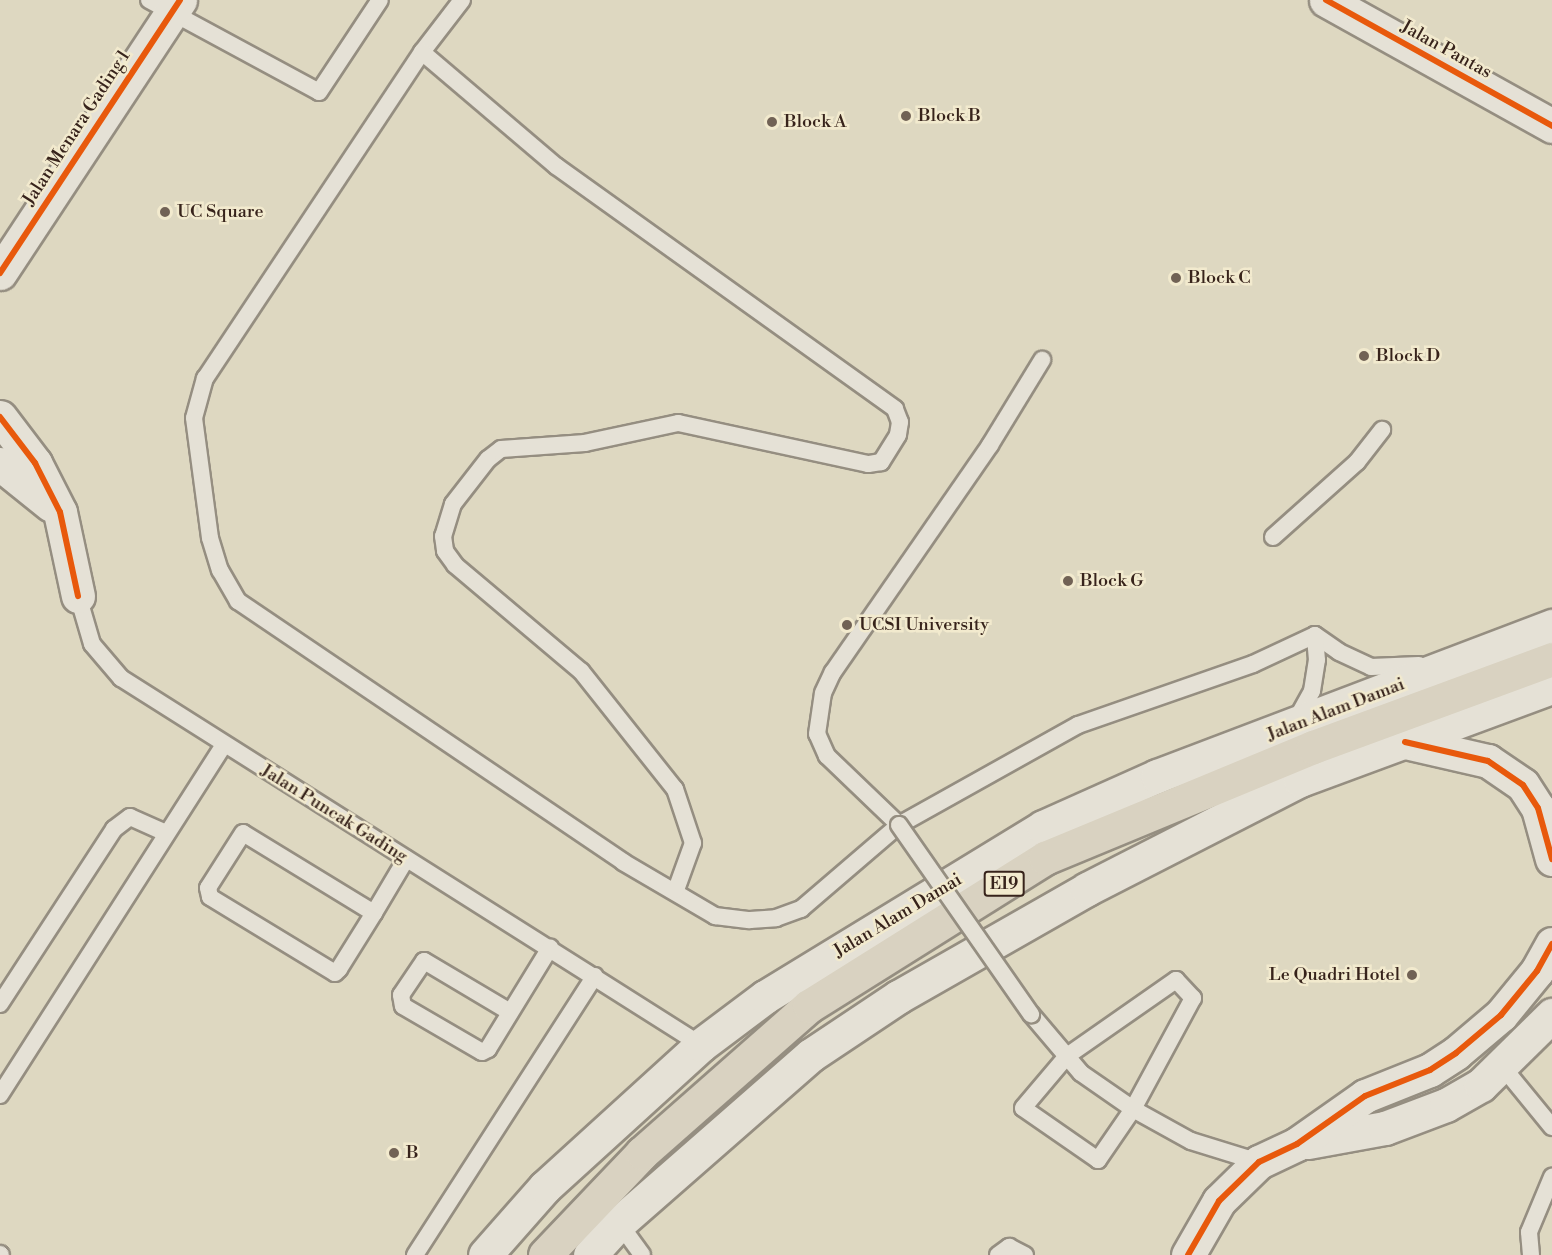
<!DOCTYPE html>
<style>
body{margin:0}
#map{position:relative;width:1552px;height:1255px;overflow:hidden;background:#ded8c1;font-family:"Libre Bodoni",serif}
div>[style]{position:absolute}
.roads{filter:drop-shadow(2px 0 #958e81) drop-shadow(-2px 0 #958e81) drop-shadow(0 2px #958e81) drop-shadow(0 -2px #958e81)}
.service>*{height:16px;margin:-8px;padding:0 8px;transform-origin:8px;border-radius:8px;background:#e5e1d6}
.minor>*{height:33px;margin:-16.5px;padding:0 16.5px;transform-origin:16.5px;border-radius:16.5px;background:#e5e1d6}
.secondary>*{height:33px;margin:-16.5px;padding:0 16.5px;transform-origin:16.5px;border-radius:16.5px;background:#e5e1d6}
.motorway>*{height:33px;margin:-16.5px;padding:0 16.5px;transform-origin:16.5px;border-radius:16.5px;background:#d9d2c1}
.bridges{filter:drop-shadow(2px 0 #958e81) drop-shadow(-2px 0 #958e81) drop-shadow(0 2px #958e81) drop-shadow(0 -2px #958e81)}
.service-bridge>*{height:16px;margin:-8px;padding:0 8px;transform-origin:8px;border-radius:8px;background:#e5e1d6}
.cycleway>*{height:6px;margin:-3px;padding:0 3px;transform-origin:3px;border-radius:3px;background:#e8590c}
.dots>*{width:16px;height:16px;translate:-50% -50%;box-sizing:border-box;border:3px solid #f2eace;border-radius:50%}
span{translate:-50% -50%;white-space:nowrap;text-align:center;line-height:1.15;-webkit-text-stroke:5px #f2eace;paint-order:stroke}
.shield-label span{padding:2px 4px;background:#f2eace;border:2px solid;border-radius:4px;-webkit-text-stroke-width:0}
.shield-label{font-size:16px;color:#37231b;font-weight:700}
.street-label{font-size:18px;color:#37231b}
.poi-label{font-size:18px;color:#37231b}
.left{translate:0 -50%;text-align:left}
.right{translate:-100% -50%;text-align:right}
</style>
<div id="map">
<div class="roads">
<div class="service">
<div style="left:149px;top:0;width:193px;rotate:28.4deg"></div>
<div style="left:319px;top:92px;width:110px;rotate:-56.5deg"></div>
<div style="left:462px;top:0;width:66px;rotate:127.6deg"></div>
<div style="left:422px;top:52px;width:392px;rotate:123.6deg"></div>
<div style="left:205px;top:378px;width:41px;rotate:105.4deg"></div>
<div style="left:194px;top:418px;width:121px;rotate:82.4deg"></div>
<div style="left:210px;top:538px;width:34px;rotate:73deg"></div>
<div style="left:220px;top:570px;width:36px;rotate:60deg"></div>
<div style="left:238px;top:601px;width:465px;rotate:34.1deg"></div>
<div style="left:623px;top:862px;width:107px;rotate:30.4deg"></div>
<div style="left:715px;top:916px;width:35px;rotate:7deg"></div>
<div style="left:750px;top:920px;width:26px;rotate:-4deg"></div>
<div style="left:776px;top:918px;width:27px;rotate:-20deg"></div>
<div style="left:801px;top:909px;width:129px;rotate:-40.6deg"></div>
<div style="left:899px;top:825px;width:205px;rotate:-29.2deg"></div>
<div style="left:1078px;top:725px;width:185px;rotate:-19.2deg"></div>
<div style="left:1253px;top:664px;width:68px;rotate:-25.1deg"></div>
<div style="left:422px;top:52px;width:176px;rotate:40.4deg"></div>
<div style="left:556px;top:166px;width:417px;rotate:35.6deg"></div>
<div style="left:895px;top:409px;width:14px;rotate:69deg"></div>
<div style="left:900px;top:422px;width:13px;rotate:99deg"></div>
<div style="left:898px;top:435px;width:32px;rotate:122deg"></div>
<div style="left:881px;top:462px;width:13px;rotate:171deg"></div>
<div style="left:868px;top:464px;width:194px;rotate:-167.8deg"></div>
<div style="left:678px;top:423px;width:95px;rotate:167.9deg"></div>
<div style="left:585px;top:443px;width:84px;rotate:175.9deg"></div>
<div style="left:501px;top:449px;width:16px;rotate:142deg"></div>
<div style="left:488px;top:459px;width:57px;rotate:127.9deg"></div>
<div style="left:453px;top:504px;width:34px;rotate:107deg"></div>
<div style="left:443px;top:536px;width:15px;rotate:82deg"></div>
<div style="left:445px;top:551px;width:17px;rotate:54deg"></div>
<div style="left:455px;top:565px;width:165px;rotate:40.1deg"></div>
<div style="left:581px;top:671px;width:151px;rotate:51.5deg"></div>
<div style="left:675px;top:789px;width:57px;rotate:71.6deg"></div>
<div style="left:693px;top:843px;width:50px;rotate:109.9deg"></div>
<div style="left:1273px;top:537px;width:113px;rotate:-41.8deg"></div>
<div style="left:1357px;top:462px;width:41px;rotate:-52deg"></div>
<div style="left:78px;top:596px;width:50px;rotate:73.7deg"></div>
<div style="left:92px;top:644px;width:45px;rotate:49.5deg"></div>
<div style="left:121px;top:678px;width:686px;rotate:32.32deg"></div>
<div style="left:1315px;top:635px;width:29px;rotate:35deg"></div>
<div style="left:1339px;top:652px;width:35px;rotate:25deg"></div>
<div style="left:1371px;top:667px;width:48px;rotate:-2.4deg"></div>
<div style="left:1296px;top:720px;width:33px;rotate:-61deg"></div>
<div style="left:1312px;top:691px;width:31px;rotate:-81deg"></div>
<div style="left:1317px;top:660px;width:25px;rotate:-95deg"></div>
<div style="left:899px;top:825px;width:100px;rotate:-136.2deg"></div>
<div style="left:827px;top:756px;width:24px;rotate:-114deg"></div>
<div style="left:817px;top:734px;width:41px;rotate:-81.7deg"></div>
<div style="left:823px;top:693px;width:23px;rotate:-65deg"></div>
<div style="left:833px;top:672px;width:276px;rotate:-55.3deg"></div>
<div style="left:990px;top:445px;width:100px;rotate:-58.5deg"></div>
<div style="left:374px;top:913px;width:153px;rotate:-148.6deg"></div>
<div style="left:243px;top:833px;width:65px;rotate:122.5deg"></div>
<div style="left:208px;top:888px;width:9px;rotate:77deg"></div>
<div style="left:210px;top:897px;width:146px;rotate:31.3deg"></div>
<div style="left:335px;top:973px;width:6px;rotate:-45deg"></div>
<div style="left:339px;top:969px;width:66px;rotate:-58deg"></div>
<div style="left:374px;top:913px;width:63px;rotate:-59.3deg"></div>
<div style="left:1176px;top:980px;width:25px;rotate:47deg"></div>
<div style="left:1193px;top:998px;width:126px;rotate:118.4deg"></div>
<div style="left:1133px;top:1109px;width:62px;rotate:124.5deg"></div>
<div style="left:1098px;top:1160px;width:91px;rotate:-145.3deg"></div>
<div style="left:1023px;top:1108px;width:68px;rotate:-49.8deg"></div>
<div style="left:1067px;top:1056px;width:133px;rotate:-34.9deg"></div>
<div style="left:0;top:1004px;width:209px;rotate:-56.9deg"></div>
<div style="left:114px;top:829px;width:20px;rotate:-37deg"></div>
<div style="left:130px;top:817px;width:39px;rotate:24deg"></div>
<div style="left:510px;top:1012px;width:100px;rotate:-149.3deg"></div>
<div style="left:424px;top:961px;width:41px;rotate:124.1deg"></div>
<div style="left:401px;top:995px;width:11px;rotate:80deg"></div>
<div style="left:403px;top:1006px;width:91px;rotate:30.2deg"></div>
<div style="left:482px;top:1052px;width:7px;rotate:-27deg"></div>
<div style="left:488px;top:1049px;width:119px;rotate:-58.5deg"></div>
<div style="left:1031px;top:1014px;width:77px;rotate:49.7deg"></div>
<div style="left:1081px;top:1073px;width:63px;rotate:34.7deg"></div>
<div style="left:1133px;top:1109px;width:66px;rotate:28.9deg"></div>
<div style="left:1191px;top:1141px;width:71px;rotate:17.2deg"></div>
<div style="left:1502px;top:1066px;width:79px;rotate:50.7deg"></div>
<div style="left:0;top:1095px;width:416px;rotate:-57.4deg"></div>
<div style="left:619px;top:1223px;width:39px;rotate:54deg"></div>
<div style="left:0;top:1254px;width:1px;rotate:45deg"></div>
<div style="left:415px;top:1255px;width:332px;rotate:-57.2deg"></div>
<div style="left:998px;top:1255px;width:14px;rotate:-36deg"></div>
<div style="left:1009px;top:1247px;width:18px;rotate:27deg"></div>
<div style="left:1531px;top:1255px;width:23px;rotate:-95deg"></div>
<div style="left:1529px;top:1232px;width:60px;rotate:-67.3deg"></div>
</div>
<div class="minor">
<div style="left:1326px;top:0;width:259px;rotate:29.1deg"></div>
<div style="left:0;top:273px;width:327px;rotate:-56.6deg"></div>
<div style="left:0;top:417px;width:58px;rotate:52.7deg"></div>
<div style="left:35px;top:463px;width:55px;rotate:63deg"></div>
<div style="left:60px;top:512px;width:86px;rotate:77.9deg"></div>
<div style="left:0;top:464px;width:65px;rotate:38.8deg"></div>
<div style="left:1405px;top:742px;width:85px;rotate:12.9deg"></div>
<div style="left:1488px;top:761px;width:42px;rotate:34.4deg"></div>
<div style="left:1523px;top:785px;width:27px;rotate:57deg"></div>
<div style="left:1538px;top:808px;width:53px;rotate:74.6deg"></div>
<div style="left:1308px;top:1142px;width:78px;rotate:-10.3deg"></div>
<div style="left:1385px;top:1128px;width:65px;rotate:-20.7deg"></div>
<div style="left:1446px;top:1105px;width:40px;rotate:-29.7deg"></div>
<div style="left:1481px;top:1085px;width:100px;rotate:-44.6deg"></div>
<div style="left:1188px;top:1255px;width:62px;rotate:-60.1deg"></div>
<div style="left:1219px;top:1201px;width:56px;rotate:-44.3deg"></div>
<div style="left:1259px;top:1162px;width:42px;rotate:-25.3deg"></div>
<div style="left:1297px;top:1144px;width:83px;rotate:-35.2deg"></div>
<div style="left:1365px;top:1096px;width:70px;rotate:-21.8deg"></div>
<div style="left:1430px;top:1070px;width:31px;rotate:-33deg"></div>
<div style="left:1456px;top:1053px;width:59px;rotate:-40.2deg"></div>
<div style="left:1501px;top:1015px;width:57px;rotate:-50.7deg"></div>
<div style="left:1537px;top:971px;width:31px;rotate:-61deg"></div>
</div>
<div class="secondary">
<div style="left:485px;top:1255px;width:91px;rotate:-48.6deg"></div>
<div style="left:545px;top:1187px;width:211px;rotate:-42.3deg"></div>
<div style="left:701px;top:1045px;width:80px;rotate:-36.9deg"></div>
<div style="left:765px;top:997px;width:326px;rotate:-31.4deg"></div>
<div style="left:1043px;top:827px;width:125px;rotate:-24.1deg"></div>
<div style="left:1157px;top:776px;width:423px;rotate:-20.8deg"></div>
<div style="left:590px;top:1255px;width:43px;rotate:-47.8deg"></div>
<div style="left:619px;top:1223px;width:255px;rotate:-41.2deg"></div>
<div style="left:811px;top:1055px;width:105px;rotate:-33.7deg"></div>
<div style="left:898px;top:997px;width:218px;rotate:-29.7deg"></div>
<div style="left:1087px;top:889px;width:239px;rotate:-27.1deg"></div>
<div style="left:1300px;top:780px;width:269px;rotate:-20.3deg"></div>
</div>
<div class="motorway">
<div style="left:545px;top:1255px;width:141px;rotate:-46.4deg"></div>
<div style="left:642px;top:1153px;width:222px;rotate:-41.4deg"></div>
<div style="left:809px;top:1006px;width:279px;rotate:-32.1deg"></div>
<div style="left:1045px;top:858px;width:290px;rotate:-22.5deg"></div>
<div style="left:1313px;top:747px;width:255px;rotate:-20.2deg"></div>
</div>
</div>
<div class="bridges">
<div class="service-bridge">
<div style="left:899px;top:825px;width:231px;rotate:55.1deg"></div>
</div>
</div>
<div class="cycleway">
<div style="left:1326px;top:0;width:259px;rotate:29.1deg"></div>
<div style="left:0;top:273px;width:327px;rotate:-56.6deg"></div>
<div style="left:0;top:417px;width:58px;rotate:52.7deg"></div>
<div style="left:35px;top:463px;width:55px;rotate:63deg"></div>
<div style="left:60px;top:512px;width:86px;rotate:77.9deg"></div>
<div style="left:1405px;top:742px;width:85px;rotate:12.9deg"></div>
<div style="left:1488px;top:761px;width:42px;rotate:34.4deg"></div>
<div style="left:1523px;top:785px;width:27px;rotate:57deg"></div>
<div style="left:1538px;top:808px;width:53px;rotate:74.6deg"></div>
<div style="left:1188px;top:1255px;width:62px;rotate:-60.1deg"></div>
<div style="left:1219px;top:1201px;width:56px;rotate:-44.3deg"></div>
<div style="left:1259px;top:1162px;width:42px;rotate:-25.3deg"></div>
<div style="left:1297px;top:1144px;width:83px;rotate:-35.2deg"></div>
<div style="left:1365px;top:1096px;width:70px;rotate:-21.8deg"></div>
<div style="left:1430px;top:1070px;width:31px;rotate:-33deg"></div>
<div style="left:1456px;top:1053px;width:59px;rotate:-40.2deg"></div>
<div style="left:1501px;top:1015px;width:57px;rotate:-50.7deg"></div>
<div style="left:1537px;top:971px;width:31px;rotate:-61deg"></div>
</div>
<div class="dots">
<div style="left:906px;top:116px;background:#716255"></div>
<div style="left:772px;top:122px;background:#716255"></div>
<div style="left:165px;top:212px;background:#716255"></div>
<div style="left:1176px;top:278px;background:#716255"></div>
<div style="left:1364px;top:356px;background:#716255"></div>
<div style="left:1068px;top:581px;background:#716255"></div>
<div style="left:847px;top:625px;background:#716255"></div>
<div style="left:1412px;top:975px;background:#716255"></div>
<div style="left:394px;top:1153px;background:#716255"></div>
</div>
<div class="shield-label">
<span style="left:1004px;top:884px">E19</span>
</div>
<div class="street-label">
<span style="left:1446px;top:50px;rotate:29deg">Jalan Pantas</span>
<span style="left:77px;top:128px;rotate:-57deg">Jalan Menara Gading 1</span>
<span style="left:1336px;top:710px;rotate:-21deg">Jalan Alam Damai</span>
<span style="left:334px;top:814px;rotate:32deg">Jalan Puncak Gading</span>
<span style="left:898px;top:916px;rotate:-31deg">Jalan Alam Damai</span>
</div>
<div class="poi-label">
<span class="left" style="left:918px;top:116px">Block B</span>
<span class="left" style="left:784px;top:122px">Block A</span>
<span class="left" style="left:177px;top:212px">UC Square</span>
<span class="left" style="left:1188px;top:278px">Block C</span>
<span class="left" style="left:1376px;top:356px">Block D</span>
<span class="left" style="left:1080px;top:581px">Block G</span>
<span class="left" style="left:859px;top:625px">UCSI University</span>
<span class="right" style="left:1400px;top:975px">Le Quadri Hotel</span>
<span class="left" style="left:406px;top:1153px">B</span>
</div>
</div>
